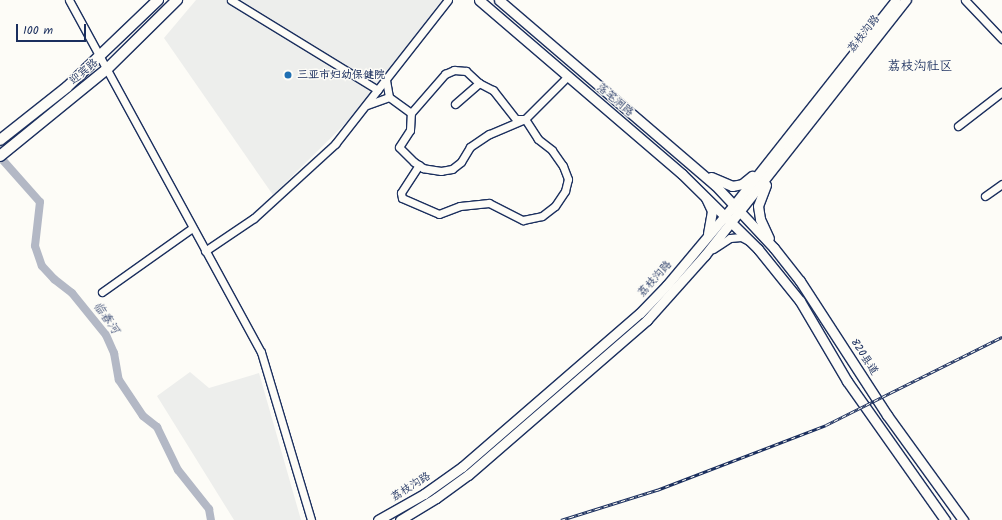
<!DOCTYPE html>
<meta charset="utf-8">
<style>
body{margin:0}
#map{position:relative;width:1002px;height:520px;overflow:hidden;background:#fdfcf7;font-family:Kalam,"LXGW WenKai TC",sans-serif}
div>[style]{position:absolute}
.built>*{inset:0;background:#edeeec}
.river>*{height:8px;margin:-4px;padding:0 4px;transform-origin:4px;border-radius:4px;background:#b3b8c5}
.roads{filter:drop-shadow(1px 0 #1b2f5e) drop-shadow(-1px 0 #1b2f5e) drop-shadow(0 1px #1b2f5e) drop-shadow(0 -1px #1b2f5e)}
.minor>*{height:7px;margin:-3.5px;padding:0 3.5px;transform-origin:3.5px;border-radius:3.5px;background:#fdfcf7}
.major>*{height:9px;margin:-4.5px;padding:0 4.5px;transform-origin:4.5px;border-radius:4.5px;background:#fdfcf7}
.highway>*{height:10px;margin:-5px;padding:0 5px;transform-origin:5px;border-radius:5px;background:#fdfcf7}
.rail>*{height:3px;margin-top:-1.5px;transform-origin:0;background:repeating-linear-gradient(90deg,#fdfcf7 0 4.5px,#1b2f5e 0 9px);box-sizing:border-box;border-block:1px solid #1b2f5e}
.dots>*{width:11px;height:11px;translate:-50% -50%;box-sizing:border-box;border:2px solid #fdfcf7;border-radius:50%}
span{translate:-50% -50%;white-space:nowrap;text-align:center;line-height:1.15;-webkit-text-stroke:3px #fdfcf7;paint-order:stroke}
.street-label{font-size:11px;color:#1b2f5e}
.poi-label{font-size:11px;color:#1b2f5e;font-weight:700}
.left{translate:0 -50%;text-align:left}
.water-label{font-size:12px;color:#49587d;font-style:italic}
.quarter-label{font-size:13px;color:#1b2f5e}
.scale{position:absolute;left:16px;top:24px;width:70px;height:18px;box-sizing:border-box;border:2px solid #1b2f5e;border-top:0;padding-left:5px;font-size:12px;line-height:14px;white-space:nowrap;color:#1b2f5e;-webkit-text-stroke:3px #fdfcf7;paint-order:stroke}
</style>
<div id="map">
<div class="built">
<div style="clip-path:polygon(196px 0,442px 0,357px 112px,273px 195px,164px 38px)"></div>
<div style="clip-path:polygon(190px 372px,209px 388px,259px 373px,301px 520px,234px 520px,157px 396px)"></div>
</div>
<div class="river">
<div style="left:0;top:157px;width:60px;rotate:48.4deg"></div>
<div style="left:40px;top:202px;width:44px;rotate:96.5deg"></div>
<div style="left:35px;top:246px;width:21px;rotate:71deg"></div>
<div style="left:42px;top:266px;width:18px;rotate:47deg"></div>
<div style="left:54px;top:279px;width:23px;rotate:38deg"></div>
<div style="left:72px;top:293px;width:54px;rotate:51deg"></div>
<div style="left:106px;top:335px;width:20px;rotate:66deg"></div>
<div style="left:114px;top:353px;width:27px;rotate:80deg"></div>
<div style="left:119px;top:380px;width:43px;rotate:56.3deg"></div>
<div style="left:143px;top:416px;width:18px;rotate:38deg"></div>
<div style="left:157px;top:427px;width:48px;rotate:64deg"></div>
<div style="left:178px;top:470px;width:50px;rotate:51.5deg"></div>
<div style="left:209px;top:509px;width:11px;rotate:80deg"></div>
</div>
<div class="roads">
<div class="minor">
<div style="left:69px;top:0;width:401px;rotate:61.4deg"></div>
<div style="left:261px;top:352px;width:175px;rotate:73.4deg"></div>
<div style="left:231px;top:0;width:172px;rotate:31.5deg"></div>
<div style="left:965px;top:0;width:54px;rotate:46.5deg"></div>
<div style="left:389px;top:97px;width:27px;rotate:36deg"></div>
<div style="left:455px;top:104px;width:32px;rotate:-41deg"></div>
<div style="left:479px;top:83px;width:16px;rotate:27deg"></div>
<div style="left:493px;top:90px;width:37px;rotate:52deg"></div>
<div style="left:516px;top:119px;width:9px"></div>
<div style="left:525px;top:119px;width:61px;rotate:-45deg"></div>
<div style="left:367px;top:105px;width:23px;rotate:-20deg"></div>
<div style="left:389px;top:97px;width:17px;rotate:-100deg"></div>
<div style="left:958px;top:126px;width:56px;rotate:-37.7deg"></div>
<div style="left:419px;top:165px;width:33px;rotate:123deg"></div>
<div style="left:401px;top:193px;width:5px;rotate:79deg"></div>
<div style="left:402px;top:198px;width:40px;rotate:23.4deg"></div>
<div style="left:439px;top:214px;width:22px;rotate:-21deg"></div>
<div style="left:460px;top:206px;width:29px;rotate:-6deg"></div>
<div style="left:489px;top:203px;width:38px;rotate:27deg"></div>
<div style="left:523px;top:220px;width:19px;rotate:-12deg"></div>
<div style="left:542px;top:216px;width:16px;rotate:-38deg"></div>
<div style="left:555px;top:206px;width:18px;rotate:-56deg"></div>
<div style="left:565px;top:191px;width:12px;rotate:-76deg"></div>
<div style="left:568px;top:179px;width:14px;rotate:-111deg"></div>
<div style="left:563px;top:166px;width:19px;rotate:-125deg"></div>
<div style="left:552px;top:150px;width:18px;rotate:-142deg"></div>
<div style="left:538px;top:139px;width:24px;rotate:-123deg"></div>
<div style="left:525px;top:119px;width:39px;rotate:157deg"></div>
<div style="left:489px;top:134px;width:23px;rotate:146deg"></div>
<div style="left:470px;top:147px;width:17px;rotate:121deg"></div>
<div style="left:461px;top:162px;width:11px;rotate:142deg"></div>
<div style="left:452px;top:169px;width:11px;rotate:170deg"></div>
<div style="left:441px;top:171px;width:18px;rotate:-171deg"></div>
<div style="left:423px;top:168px;width:11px;rotate:-146deg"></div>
<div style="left:414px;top:162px;width:21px;rotate:-135deg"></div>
<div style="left:399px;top:147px;width:20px;rotate:-57deg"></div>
<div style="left:410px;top:130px;width:17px;rotate:-87deg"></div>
<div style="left:411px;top:113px;width:52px;rotate:-48.9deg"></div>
<div style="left:445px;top:74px;width:10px;rotate:-24deg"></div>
<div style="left:454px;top:70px;width:12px;rotate:5deg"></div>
<div style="left:466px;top:71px;width:18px;rotate:43deg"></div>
<div style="left:985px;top:196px;width:21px;rotate:-35deg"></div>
<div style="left:713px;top:249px;width:20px;rotate:-33deg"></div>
<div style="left:730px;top:238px;width:11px;rotate:-5deg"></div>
<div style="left:741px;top:237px;width:9px;rotate:27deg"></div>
<div style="left:205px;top:251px;width:59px;rotate:-34deg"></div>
<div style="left:254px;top:218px;width:110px;rotate:-42.4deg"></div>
<div style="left:335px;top:144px;width:183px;rotate:-51.9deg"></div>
<div style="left:102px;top:292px;width:110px;rotate:-35.4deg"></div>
</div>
<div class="major">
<div style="left:479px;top:0;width:267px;rotate:40.6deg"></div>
<div style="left:682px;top:174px;width:107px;rotate:44.6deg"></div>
<div style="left:758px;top:249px;width:67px;rotate:51.1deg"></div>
<div style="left:800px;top:301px;width:93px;rotate:59.6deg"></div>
<div style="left:847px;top:381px;width:170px;rotate:54.8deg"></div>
<div style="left:499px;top:0;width:284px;rotate:40.6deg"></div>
<div style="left:715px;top:185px;width:86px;rotate:46.9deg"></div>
<div style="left:774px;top:248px;width:42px;rotate:51.8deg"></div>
<div style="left:800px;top:281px;width:160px;rotate:57deg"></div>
<div style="left:887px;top:415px;width:130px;rotate:54.1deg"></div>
<div style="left:711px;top:177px;width:23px;rotate:23deg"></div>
<div style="left:732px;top:186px;width:10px;rotate:-11deg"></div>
<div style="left:742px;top:184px;width:13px;rotate:-39deg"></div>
<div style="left:766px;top:185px;width:22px;rotate:111deg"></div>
<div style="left:758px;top:206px;width:13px;rotate:81deg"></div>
<div style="left:760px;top:219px;width:21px;rotate:65deg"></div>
<div style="left:706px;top:198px;width:14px;rotate:65deg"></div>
<div style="left:712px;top:211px;width:23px;rotate:100deg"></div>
<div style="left:378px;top:520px;width:53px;rotate:-29.5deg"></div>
<div style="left:424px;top:494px;width:47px;rotate:-35.4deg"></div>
<div style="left:462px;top:467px;width:235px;rotate:-40.9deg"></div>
<div style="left:640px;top:313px;width:39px;rotate:-46deg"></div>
<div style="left:667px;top:285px;width:104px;rotate:-50.1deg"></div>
<div style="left:734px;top:205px;width:261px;rotate:-51.7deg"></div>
<div style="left:400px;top:520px;width:42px;rotate:-31.4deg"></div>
<div style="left:436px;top:498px;width:39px;rotate:-36deg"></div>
<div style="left:468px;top:475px;width:237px;rotate:-40.9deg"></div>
<div style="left:647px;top:320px;width:87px;rotate:-48.3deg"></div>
<div style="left:705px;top:255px;width:325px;rotate:-51.8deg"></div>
</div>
<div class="highway">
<div style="left:0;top:140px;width:85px;rotate:-38.3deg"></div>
<div style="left:67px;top:87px;width:126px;rotate:-43.7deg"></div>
<div style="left:0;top:156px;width:136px;rotate:-39.1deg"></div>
<div style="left:106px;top:70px;width:100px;rotate:-44.6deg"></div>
</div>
</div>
<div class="rail">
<div style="left:561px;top:520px;width:101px;rotate:-17.4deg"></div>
<div style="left:657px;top:490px;width:181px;rotate:-21deg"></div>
<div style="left:826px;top:425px;width:197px;rotate:-26.6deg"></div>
</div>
<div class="dots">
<div style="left:288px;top:75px;background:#1f6fb2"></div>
</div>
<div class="street-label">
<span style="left:864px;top:34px;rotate:-52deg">荔枝沟路</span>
<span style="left:84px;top:72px;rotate:-40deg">迎宾路</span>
<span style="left:615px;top:100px;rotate:40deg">落笔洞路</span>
<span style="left:655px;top:279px;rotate:-48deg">荔枝沟路</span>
<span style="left:864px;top:357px;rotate:57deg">820县道</span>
<span style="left:411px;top:487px;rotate:-32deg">荔枝沟路</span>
</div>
<div class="poi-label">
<span class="left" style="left:297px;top:75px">三亚市妇幼保健院</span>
</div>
<div class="water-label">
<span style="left:106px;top:318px;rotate:55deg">临春河</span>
</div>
<div class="quarter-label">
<span style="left:920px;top:67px">荔枝沟社区</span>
</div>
<div class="scale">100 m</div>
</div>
